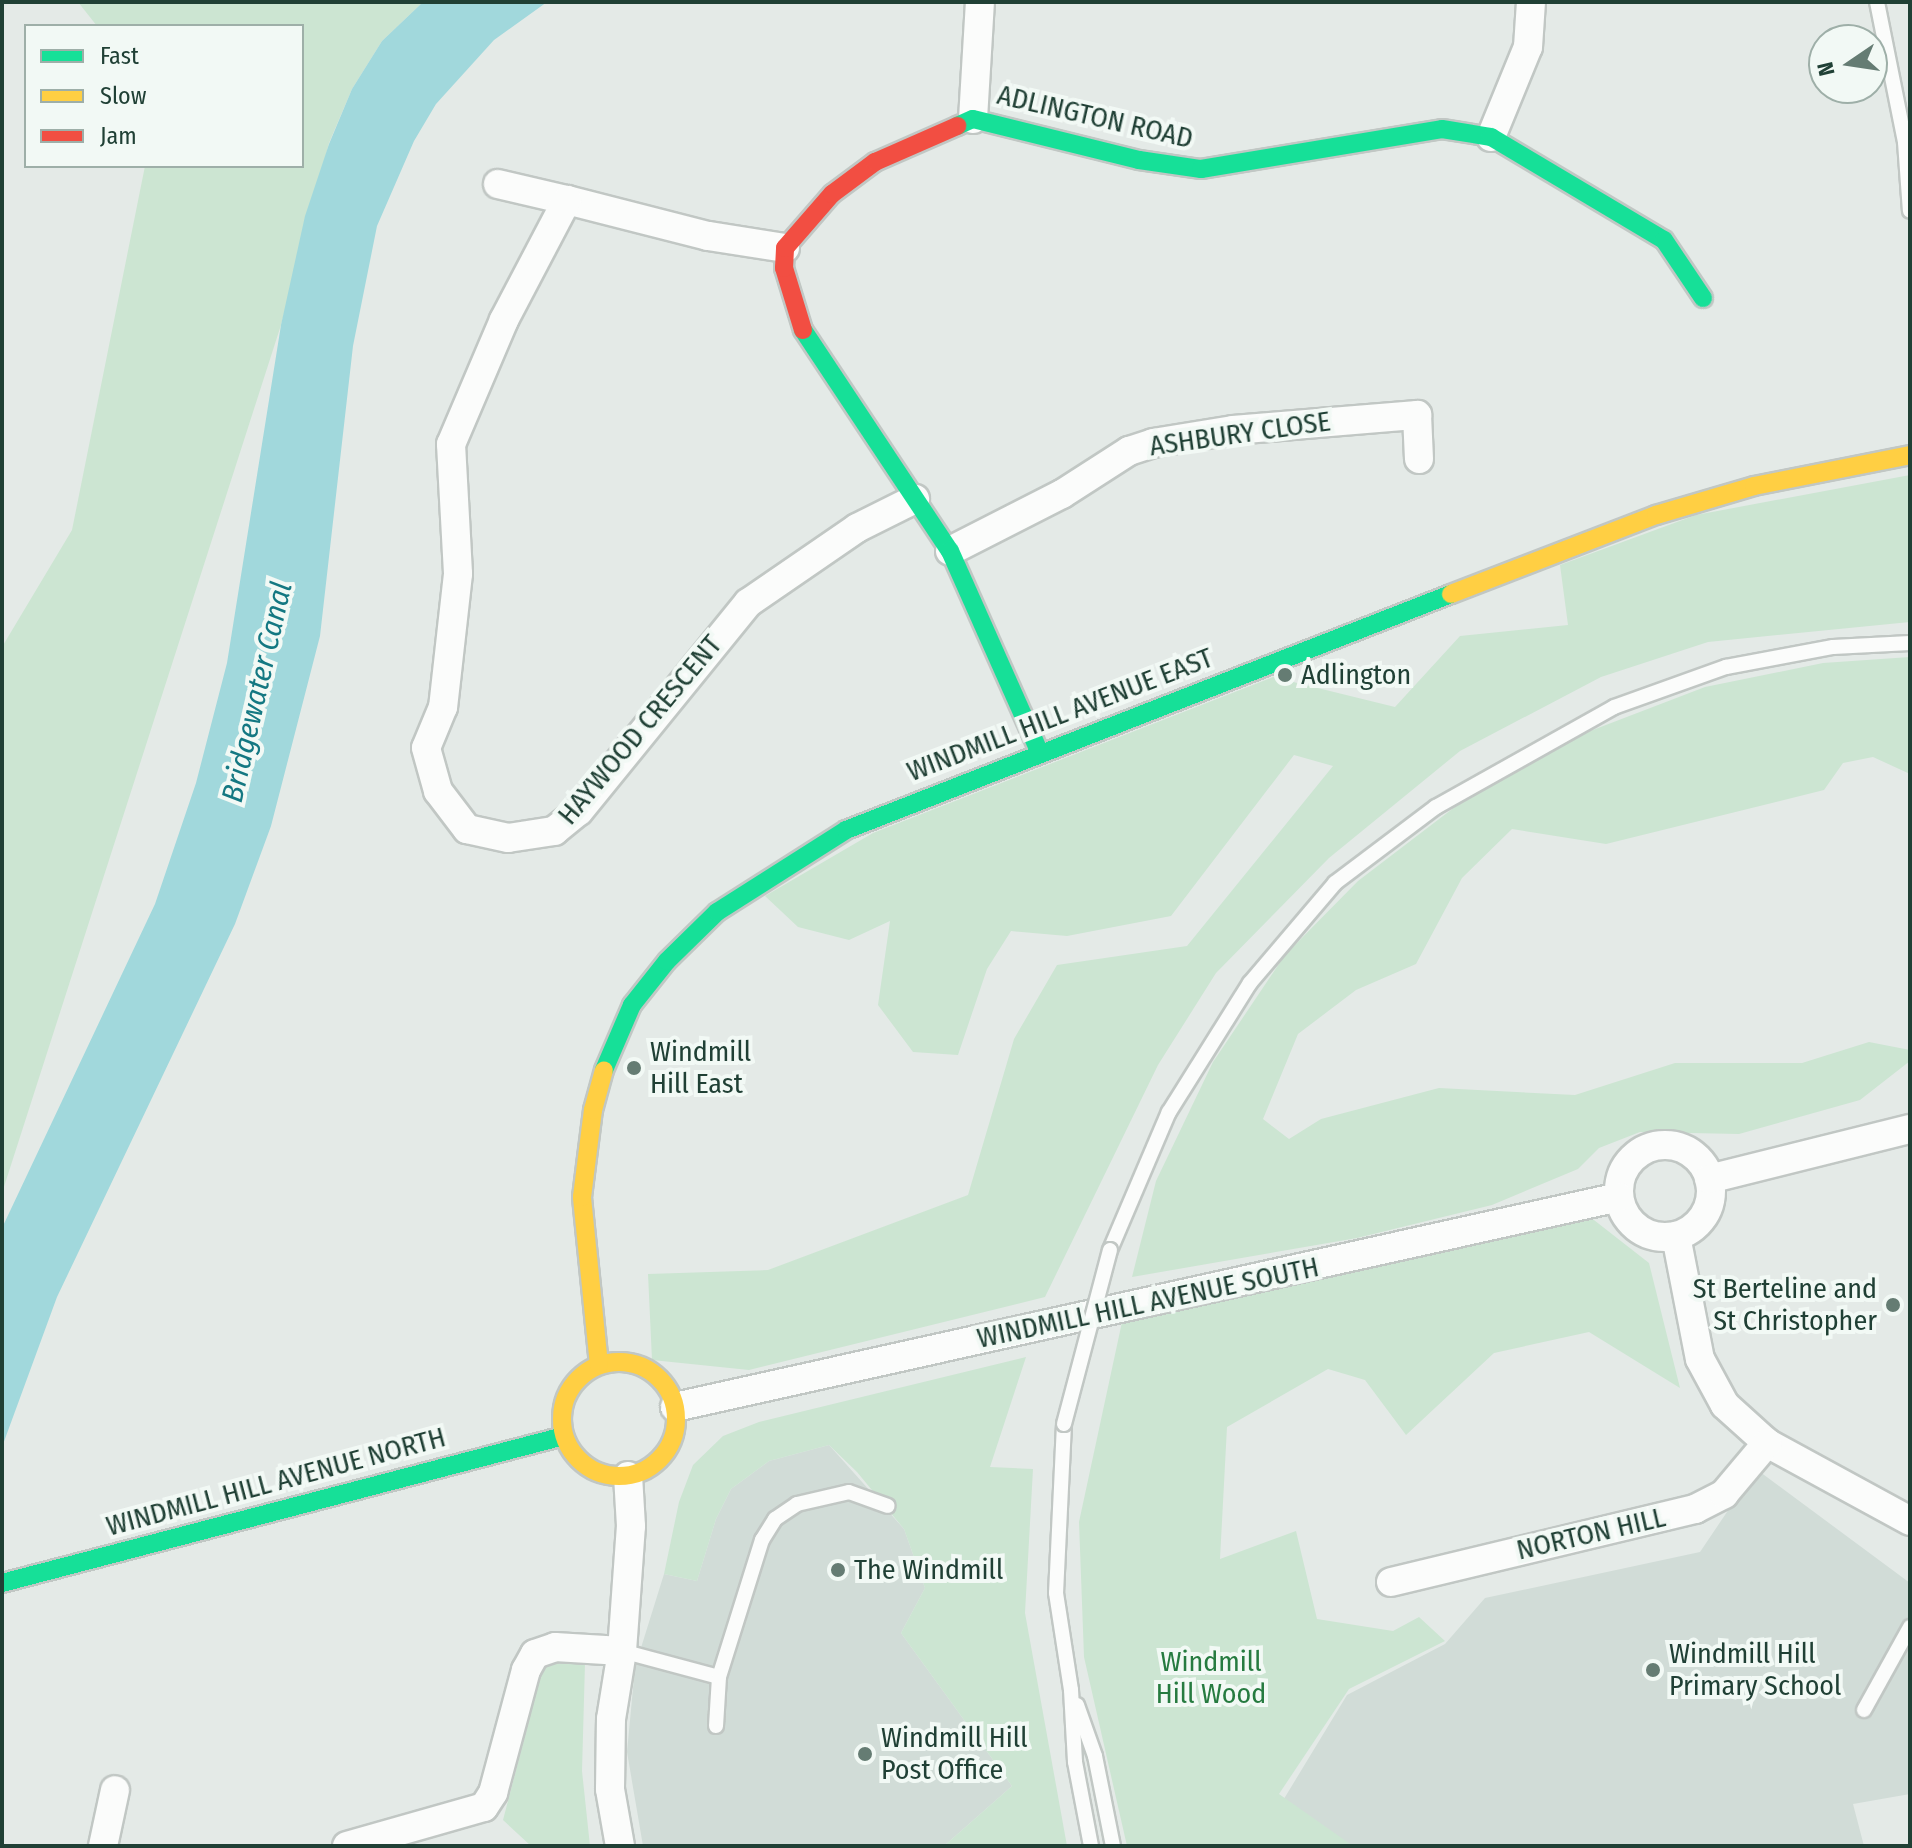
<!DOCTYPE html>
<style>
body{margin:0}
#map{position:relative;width:1912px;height:1848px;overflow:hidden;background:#e4eae7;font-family:"Fira Sans Condensed",sans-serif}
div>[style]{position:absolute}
.built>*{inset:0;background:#d1dcd7}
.green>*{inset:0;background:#cce5d2}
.water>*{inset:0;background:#a1d8dc}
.roads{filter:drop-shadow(2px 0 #c1c7c4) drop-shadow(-2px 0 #c1c7c4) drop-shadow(0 2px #c1c7c4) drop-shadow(0 -2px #c1c7c4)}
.lane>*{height:14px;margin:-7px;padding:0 7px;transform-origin:7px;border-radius:7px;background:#fbfcfb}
.street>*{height:28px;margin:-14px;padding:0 14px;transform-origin:14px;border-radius:14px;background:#fbfcfb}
.street>.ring{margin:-14px;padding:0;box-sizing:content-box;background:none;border:28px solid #fbfcfb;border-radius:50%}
.fast>*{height:18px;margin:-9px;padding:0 9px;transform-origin:9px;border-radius:9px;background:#16e098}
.slow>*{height:18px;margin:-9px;padding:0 9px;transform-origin:9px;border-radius:9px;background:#ffcf43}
.slow>.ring{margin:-9px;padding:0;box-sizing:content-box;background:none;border:18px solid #ffcf43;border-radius:50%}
.jam>*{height:18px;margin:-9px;padding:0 9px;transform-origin:9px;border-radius:9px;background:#f24e42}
.bridges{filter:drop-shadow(2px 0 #c1c7c4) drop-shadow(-2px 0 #c1c7c4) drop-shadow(0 2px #c1c7c4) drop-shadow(0 -2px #c1c7c4)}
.lane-bridge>*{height:14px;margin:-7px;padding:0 7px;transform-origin:7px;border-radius:7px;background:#fbfcfb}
.dots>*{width:22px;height:22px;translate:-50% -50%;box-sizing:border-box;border:4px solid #f2f9f5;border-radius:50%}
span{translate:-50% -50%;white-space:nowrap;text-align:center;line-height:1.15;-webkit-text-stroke:8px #f2f9f5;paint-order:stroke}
.street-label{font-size:28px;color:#204035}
.poi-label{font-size:28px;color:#204035}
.left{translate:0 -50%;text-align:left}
.right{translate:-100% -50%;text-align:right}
.park-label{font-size:28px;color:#267b40}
.water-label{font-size:30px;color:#147882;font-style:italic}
.frame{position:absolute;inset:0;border:4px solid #204035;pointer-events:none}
.legend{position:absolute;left:24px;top:24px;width:280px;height:144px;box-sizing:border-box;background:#f2f9f5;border:2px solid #9eafa8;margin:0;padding:10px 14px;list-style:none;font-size:24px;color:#204035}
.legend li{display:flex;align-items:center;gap:16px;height:40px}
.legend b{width:40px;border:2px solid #9eafa8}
.north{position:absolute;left:1808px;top:24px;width:80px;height:80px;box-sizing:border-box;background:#f2f9f5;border:2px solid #9eafa8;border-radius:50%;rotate:257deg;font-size:22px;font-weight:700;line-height:32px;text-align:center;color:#204035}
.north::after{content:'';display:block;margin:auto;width:28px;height:36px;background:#657c73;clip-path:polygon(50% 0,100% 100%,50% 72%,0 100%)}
</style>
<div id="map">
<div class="built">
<div style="clip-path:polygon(829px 1445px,904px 1529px,925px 1588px,901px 1633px,1012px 1786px,944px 1846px,643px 1846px,627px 1752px,635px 1667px,664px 1574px,697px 1581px,716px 1519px,731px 1489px,769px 1461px)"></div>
<div style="clip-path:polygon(1756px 1469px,1910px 1583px,1910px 1794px,1853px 1804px,1864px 1846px,1340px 1846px,1279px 1807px,1347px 1695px,1445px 1644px,1485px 1598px,1700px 1552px)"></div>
</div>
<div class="green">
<div style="clip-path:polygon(78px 2px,423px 2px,382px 41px,352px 89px,329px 143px,281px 325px,2px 1193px,2px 647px,72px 530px,145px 166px,302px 166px,302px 26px,97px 26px)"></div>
<div style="clip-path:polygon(1910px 475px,1910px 622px,1708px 642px,1601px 677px,1460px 751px,1329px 858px,1216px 973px,1158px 1065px,1045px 1297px,749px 1370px,652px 1360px,648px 1274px,768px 1270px,968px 1195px,1014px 1039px,1057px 965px,1187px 946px,1333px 766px,1294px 755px,1171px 916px,1067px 936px,1011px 931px,987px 969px,958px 1055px,913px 1052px,878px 1005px,890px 921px,849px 940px,798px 927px,765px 896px,873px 833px,1273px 677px,1395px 707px,1460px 636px,1568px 625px,1560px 565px,1696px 515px)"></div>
<div style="clip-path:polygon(1910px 657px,1910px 774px,1873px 757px,1843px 763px,1824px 790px,1606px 844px,1512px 829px,1462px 878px,1416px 964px,1356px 990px,1298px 1034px,1263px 1119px,1289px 1139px,1321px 1119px,1439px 1088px,1575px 1095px,1675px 1063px,1802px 1063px,1869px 1042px,1910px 1050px,1910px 1061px,1860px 1100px,1739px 1134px,1640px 1132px,1599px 1148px,1578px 1169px,1492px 1205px,1357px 1238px,1132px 1277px,1156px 1181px,1213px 1062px,1285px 955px,1358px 881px,1464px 800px,1585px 733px,1705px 687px,1823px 663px)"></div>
<div style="clip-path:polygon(1585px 1213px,1649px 1263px,1680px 1388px,1589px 1332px,1494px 1353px,1406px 1435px,1365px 1380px,1328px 1369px,1227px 1427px,1220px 1559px,1296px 1531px,1317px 1619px,1393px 1631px,1419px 1617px,1445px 1641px,1349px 1689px,1279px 1794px,1353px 1846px,1127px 1846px,1084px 1657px,1079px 1522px,1122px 1322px)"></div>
<div style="clip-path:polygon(1026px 1357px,990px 1467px,1033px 1469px,1025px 1613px,1067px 1846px,944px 1846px,1012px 1786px,901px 1633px,925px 1588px,904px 1529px,857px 1472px,829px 1445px,769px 1461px,731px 1489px,716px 1519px,697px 1581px,664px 1574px,679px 1502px,693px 1465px,723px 1436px,759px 1422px)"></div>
<div style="clip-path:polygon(544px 1663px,585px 1663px,582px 1771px,590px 1846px,531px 1846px,503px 1820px)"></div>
</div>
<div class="water">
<div style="clip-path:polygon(423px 2px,547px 2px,494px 40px,436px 104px,414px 141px,377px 226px,353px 346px,320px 636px,271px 826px,235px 924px,57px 1297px,2px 1447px,2px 1228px,155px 904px,196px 783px,227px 663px,281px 325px,305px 216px,329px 144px,352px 89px,382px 41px)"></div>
</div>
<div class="roads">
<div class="lane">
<div style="left:1877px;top:2px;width:143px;rotate:78.7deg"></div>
<div style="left:1905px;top:142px;width:69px;rotate:85.9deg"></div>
<div style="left:1110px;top:1250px;width:150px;rotate:-66.9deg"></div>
<div style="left:1169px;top:1112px;width:152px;rotate:-57.9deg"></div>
<div style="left:1250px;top:983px;width:131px;rotate:-49.6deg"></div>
<div style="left:1335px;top:883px;width:126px;rotate:-37deg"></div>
<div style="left:1436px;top:807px;width:204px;rotate:-29.3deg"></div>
<div style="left:1614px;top:707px;width:119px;rotate:-19.7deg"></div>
<div style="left:1726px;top:667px;width:109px;rotate:-10.6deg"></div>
<div style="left:1833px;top:647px;width:77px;rotate:-3deg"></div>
<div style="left:1064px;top:1424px;width:169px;rotate:92.7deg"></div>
<div style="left:1056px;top:1593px;width:98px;rotate:81.2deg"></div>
<div style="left:1071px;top:1690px;width:72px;rotate:86.8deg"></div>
<div style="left:1075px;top:1762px;width:86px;rotate:79.2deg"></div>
<div style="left:622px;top:1651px;width:100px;rotate:15deg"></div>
<div style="left:719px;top:1677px;width:144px;rotate:-72.6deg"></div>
<div style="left:762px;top:1540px;width:25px;rotate:-58deg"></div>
<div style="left:775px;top:1519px;width:27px;rotate:-34deg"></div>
<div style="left:797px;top:1504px;width:53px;rotate:-13deg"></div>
<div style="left:849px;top:1492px;width:41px;rotate:19.7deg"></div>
<div style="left:1077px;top:1705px;width:54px;rotate:70.6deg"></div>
<div style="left:1095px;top:1756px;width:92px;rotate:78.7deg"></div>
<div style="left:1864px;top:1710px;width:95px;rotate:-61deg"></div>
<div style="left:716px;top:1726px;width:49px;rotate:-86.5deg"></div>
</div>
<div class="street">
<div style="left:973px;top:119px;width:117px;rotate:-86.6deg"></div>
<div style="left:1491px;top:137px;width:97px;rotate:-67.7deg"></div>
<div style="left:1528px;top:47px;width:45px;rotate:-86.2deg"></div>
<div style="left:498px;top:184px;width:71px;rotate:13.1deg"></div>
<div style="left:785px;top:248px;width:78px;rotate:-171.1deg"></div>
<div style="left:708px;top:236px;width:146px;rotate:-165.7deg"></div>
<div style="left:567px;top:200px;width:136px;rotate:117.7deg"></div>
<div style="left:504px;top:320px;width:135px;rotate:113.1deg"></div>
<div style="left:451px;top:444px;width:130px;rotate:86.9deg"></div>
<div style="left:458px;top:574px;width:134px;rotate:96.4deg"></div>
<div style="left:443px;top:707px;width:44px;rotate:112.5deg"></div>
<div style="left:426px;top:748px;width:45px;rotate:74.4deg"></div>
<div style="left:438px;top:791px;width:48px;rotate:52.7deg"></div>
<div style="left:467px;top:829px;width:42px;rotate:12.4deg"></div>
<div style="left:508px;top:838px;width:47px;rotate:-8.7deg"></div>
<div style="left:554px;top:831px;width:32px;rotate:-39deg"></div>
<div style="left:579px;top:811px;width:268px;rotate:-50.9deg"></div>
<div style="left:748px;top:603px;width:132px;rotate:-34.5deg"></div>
<div style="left:857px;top:528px;width:65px;rotate:-26.6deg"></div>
<div style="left:950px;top:551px;width:126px;rotate:-27deg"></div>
<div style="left:1062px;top:494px;width:80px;rotate:-32.7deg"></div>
<div style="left:1129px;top:451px;width:25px;rotate:-18deg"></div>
<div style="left:1153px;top:443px;width:81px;rotate:-9.2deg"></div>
<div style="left:1233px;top:430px;width:185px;rotate:-4.7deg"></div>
<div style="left:1417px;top:415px;width:44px;rotate:87.4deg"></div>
<div class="ring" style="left:1619px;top:1145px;width:64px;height:64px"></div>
<div style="left:1709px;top:1179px;width:207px;rotate:-14deg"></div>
<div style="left:1676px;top:1236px;width:125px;rotate:79deg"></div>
<div style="left:1700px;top:1359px;width:52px;rotate:61.5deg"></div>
<div style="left:1725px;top:1405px;width:57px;rotate:42.1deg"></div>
<div style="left:1767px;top:1443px;width:163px;rotate:28.6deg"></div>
<div style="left:675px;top:1407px;width:967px;rotate:-12.54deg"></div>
<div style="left:1391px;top:1582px;width:313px;rotate:-13.5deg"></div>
<div style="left:1695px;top:1509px;width:33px;rotate:-27deg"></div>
<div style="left:1724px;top:1494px;width:67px;rotate:-49.9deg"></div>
<div style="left:103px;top:1846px;width:57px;rotate:-77.9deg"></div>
<div style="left:347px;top:1846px;width:142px;rotate:-15.9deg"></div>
<div style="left:484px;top:1807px;width:17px;rotate:-57deg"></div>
<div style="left:493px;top:1793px;width:127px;rotate:-75deg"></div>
<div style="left:526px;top:1670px;width:18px;rotate:-61deg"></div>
<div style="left:535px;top:1654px;width:21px;rotate:-19deg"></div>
<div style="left:555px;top:1647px;width:67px;rotate:3.4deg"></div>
<div style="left:620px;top:1846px;width:58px;rotate:-100deg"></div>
<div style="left:610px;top:1789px;width:70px;rotate:-89.2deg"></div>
<div style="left:611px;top:1719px;width:69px;rotate:-80.8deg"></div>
<div style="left:622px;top:1651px;width:125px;rotate:-85.9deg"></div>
<div style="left:631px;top:1526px;width:50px;rotate:-93.4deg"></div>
</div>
<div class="fast">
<div style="left:957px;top:126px;width:17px;rotate:-24deg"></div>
<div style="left:973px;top:119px;width:171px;rotate:13.9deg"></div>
<div style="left:1139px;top:160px;width:63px;rotate:8.3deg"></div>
<div style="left:1201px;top:169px;width:244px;rotate:-9.4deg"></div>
<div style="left:1442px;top:129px;width:50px;rotate:9.3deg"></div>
<div style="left:1491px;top:137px;width:201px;rotate:30.8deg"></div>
<div style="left:1664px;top:240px;width:70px;rotate:56.1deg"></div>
<div style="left:803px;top:330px;width:265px;rotate:56.4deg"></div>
<div style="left:950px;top:551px;width:219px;rotate:66deg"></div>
<div style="left:604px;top:1070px;width:71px;rotate:-66.7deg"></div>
<div style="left:632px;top:1005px;width:56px;rotate:-51.5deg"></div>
<div style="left:667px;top:961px;width:70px;rotate:-44.4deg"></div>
<div style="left:717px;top:912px;width:153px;rotate:-32.4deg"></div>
<div style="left:846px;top:830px;width:649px;rotate:-21.31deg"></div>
<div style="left:2px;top:1583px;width:581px;rotate:-14.66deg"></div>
</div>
<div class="slow">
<div style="left:1451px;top:594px;width:220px;rotate:-21.1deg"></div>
<div style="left:1656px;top:515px;width:102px;rotate:-16.5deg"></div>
<div style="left:1754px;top:486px;width:159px;rotate:-11.2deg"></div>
<div class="ring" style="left:562px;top:1362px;width:96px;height:96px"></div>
<div style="left:599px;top:1365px;width:169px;rotate:-95.8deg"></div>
<div style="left:582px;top:1197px;width:88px;rotate:-82.8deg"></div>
<div style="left:593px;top:1110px;width:41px;rotate:-74.6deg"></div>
</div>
<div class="jam">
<div style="left:803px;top:330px;width:65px;rotate:-107deg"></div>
<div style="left:784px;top:268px;width:20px;rotate:-87deg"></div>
<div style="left:785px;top:248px;width:72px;rotate:-49deg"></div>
<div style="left:832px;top:194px;width:54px;rotate:-36.7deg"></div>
<div style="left:875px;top:162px;width:90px;rotate:-23.7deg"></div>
</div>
</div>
<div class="bridges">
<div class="lane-bridge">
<div style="left:1064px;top:1424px;width:180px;rotate:-75.2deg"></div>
</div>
</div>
<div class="dots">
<div style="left:1285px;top:675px;background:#657c73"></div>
<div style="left:634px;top:1068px;background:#657c73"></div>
<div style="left:1893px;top:1305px;background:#657c73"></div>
<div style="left:838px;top:1570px;background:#657c73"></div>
<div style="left:1653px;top:1670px;background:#657c73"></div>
<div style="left:865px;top:1754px;background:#657c73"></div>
</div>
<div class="street-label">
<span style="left:1095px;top:117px;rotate:13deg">ADLINGTON ROAD</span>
<span style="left:1240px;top:434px;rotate:-8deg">ASHBURY CLOSE</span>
<span style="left:1060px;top:715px;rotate:-21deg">WINDMILL HILL AVENUE EAST</span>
<span style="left:640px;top:730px;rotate:-50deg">HAYWOOD CRESCENT</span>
<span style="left:1148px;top:1303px;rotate:-12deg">WINDMILL HILL AVENUE SOUTH</span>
<span style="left:276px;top:1482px;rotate:-15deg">WINDMILL HILL AVENUE NORTH</span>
<span style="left:1591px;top:1534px;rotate:-13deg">NORTON HILL</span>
</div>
<div class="poi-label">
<span class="left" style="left:1301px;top:675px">Adlington</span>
<span class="left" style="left:650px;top:1068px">Windmill<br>Hill East</span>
<span class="right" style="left:1877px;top:1305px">St Berteline and<br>St Christopher</span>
<span class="left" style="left:854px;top:1570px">The Windmill</span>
<span class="left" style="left:1669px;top:1670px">Windmill Hill<br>Primary School</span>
<span class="left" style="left:881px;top:1754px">Windmill Hill<br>Post Office</span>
</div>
<div class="park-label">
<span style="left:1211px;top:1678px">Windmill<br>Hill Wood</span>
</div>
<div class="water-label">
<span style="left:257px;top:692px;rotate:-77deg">Bridgewater Canal</span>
</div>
<div class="frame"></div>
<ul class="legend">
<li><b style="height:10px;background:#16e098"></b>Fast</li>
<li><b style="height:10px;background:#ffcf43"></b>Slow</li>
<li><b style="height:10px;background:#f24e42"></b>Jam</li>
</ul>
<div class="north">N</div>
</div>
